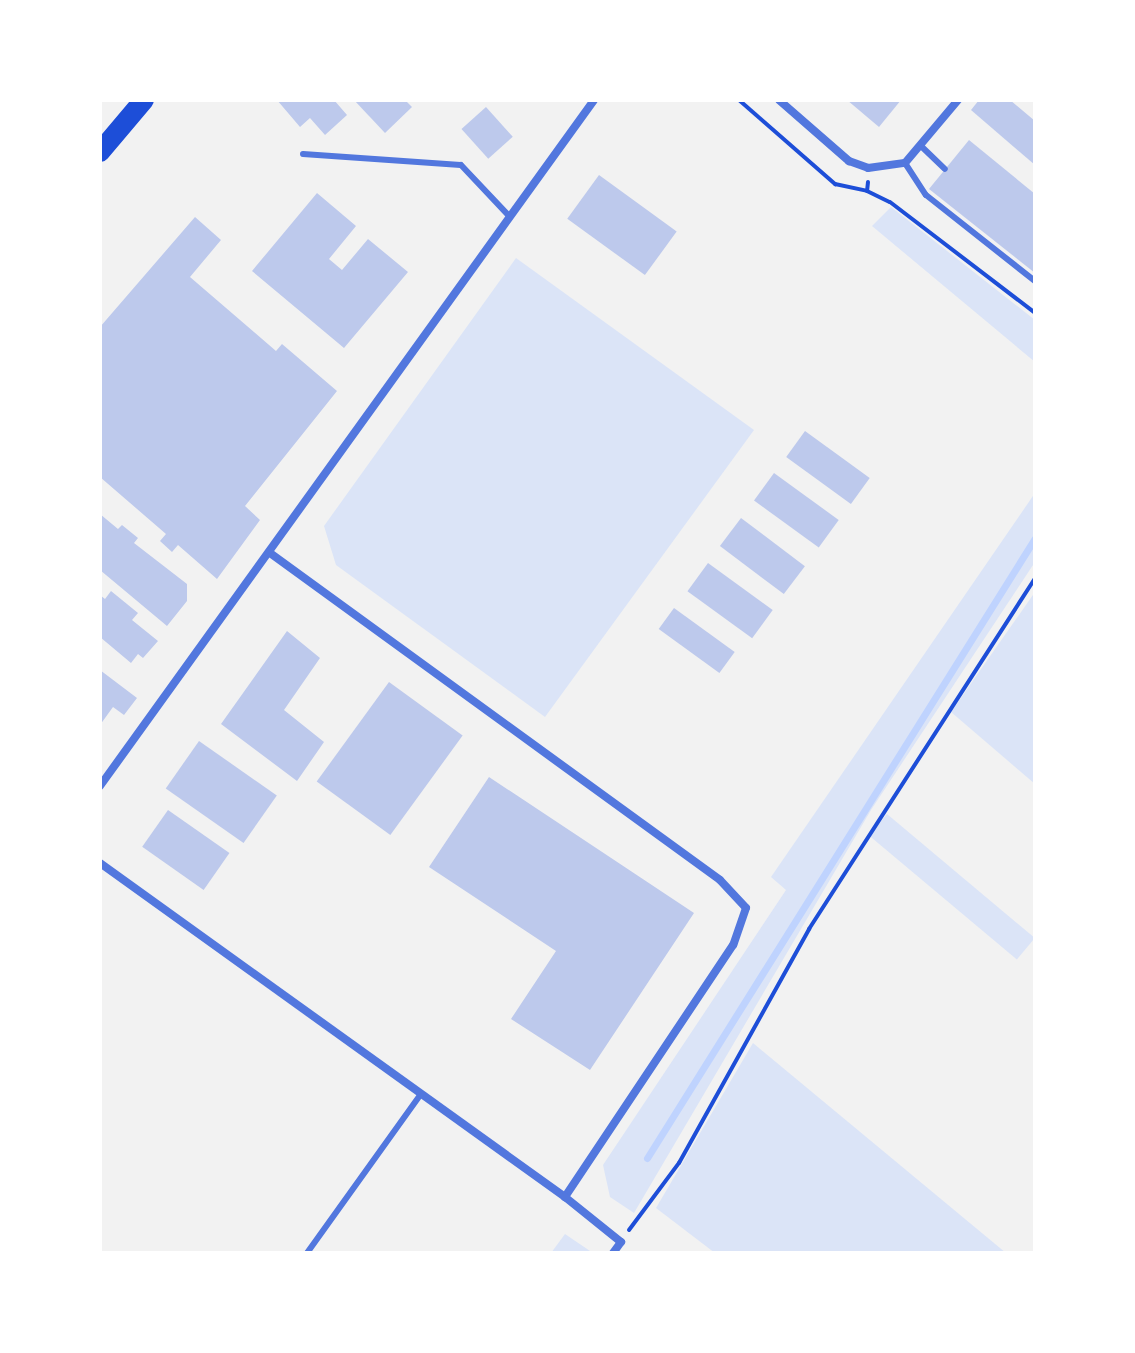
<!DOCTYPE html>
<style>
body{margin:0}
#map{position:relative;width:1135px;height:1353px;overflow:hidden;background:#f2f2f2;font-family:"Sofia Sans Condensed",sans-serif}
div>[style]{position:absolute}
.green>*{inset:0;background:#dbe4f7;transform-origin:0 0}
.stream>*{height:7px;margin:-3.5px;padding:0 3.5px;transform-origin:3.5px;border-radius:3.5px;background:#bfd3fe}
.building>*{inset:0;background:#bdc9ec;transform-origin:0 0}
.path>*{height:4px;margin:-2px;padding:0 2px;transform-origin:2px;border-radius:2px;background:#1d4ed8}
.service>*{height:6px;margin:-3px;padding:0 3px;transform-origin:3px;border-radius:3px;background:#5277de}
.minor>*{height:8px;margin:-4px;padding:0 4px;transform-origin:4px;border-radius:4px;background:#5277de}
.primary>*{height:20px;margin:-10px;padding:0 10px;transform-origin:10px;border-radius:10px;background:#1d4ed8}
span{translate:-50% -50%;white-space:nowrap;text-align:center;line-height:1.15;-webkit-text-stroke:8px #fff;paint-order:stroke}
.frame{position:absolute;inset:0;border:102px solid #fff;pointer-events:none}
</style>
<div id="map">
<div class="green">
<div style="clip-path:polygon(891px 207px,1035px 320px,1035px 362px,872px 226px)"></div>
<div style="clip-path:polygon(516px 258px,754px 430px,545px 717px,336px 565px,324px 526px)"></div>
<div style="clip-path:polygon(1035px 493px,1035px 562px,871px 810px,634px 1213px,610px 1197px,603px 1165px,786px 890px,771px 877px)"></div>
<div style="clip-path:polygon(1035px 592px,1035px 784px,951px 712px)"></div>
<div style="left:887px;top:814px;width:193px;height:28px;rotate:40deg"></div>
<div style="clip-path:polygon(753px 1043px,1006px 1253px,715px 1253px,656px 1208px)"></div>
<div style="clip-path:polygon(565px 1234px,593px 1253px,551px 1253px)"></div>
</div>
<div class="stream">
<div style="left:647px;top:1158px;width:731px;rotate:-57.96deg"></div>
</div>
<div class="building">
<div style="clip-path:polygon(277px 100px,334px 100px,347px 115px,325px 135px,310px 118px,300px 127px)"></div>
<div style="clip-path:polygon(354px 100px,405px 100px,412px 107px,385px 133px)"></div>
<div style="clip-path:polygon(847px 100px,901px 100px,879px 127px)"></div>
<div style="clip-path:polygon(979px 100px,1010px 100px,1035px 121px,1035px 165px,971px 110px)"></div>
<div style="left:486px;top:107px;width:40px;height:33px;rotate:48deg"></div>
<div style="clip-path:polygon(969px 140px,1035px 194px,1035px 273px,929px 189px)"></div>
<div style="left:599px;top:175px;width:96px;height:54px;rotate:36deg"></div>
<div style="clip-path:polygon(317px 193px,356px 226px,329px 259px,342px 270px,368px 239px,408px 272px,344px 348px,252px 271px)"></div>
<div style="clip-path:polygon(195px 217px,221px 240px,190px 277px,276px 351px,282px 344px,337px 391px,245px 506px,260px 520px,217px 579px,178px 545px,172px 552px,160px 541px,166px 534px,100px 477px,100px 327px)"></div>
<div style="left:805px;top:431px;width:80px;height:32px;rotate:36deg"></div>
<div style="left:774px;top:473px;width:80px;height:34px;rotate:36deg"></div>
<div style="clip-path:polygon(100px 514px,118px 529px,122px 525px,138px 538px,134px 543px,187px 584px,187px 601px,167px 626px,100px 570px)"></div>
<div style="left:741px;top:518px;width:80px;height:35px;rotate:37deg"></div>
<div style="left:708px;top:563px;width:80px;height:35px;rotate:36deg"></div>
<div style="clip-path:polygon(111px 591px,138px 613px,132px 620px,158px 641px,143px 658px,138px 654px,131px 663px,100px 637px,100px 595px,105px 599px)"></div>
<div style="left:674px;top:608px;width:75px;height:26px;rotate:36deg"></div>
<div style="clip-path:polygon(287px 631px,320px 658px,284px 710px,324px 742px,297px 781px,221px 724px)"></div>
<div style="clip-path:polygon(100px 670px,137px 698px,124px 715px,113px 707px,100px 725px)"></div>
<div style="left:389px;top:682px;width:91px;height:123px;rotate:36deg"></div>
<div style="left:199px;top:741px;width:95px;height:58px;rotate:35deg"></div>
<div style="clip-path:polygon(489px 777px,694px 913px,590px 1070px,511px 1019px,556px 951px,429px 867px)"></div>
<div style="left:168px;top:810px;width:75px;height:45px;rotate:35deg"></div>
</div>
<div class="path">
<div style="left:739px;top:100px;width:128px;rotate:41.2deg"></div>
<div style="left:835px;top:184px;width:33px;rotate:12deg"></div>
<div style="left:868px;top:182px;width:9px;rotate:96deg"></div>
<div style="left:867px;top:191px;width:25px;rotate:26deg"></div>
<div style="left:890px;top:202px;width:183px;rotate:37.4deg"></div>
<div style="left:629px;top:1230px;width:84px;rotate:-53.3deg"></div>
<div style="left:679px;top:1163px;width:268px;rotate:-60.9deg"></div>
<div style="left:809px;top:929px;width:417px;rotate:-57.2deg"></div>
</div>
<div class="service">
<div style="left:921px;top:146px;width:33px;rotate:44deg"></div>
<div style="left:303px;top:154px;width:158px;rotate:4deg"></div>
<div style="left:461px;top:165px;width:71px;rotate:46.7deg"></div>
<div style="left:905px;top:163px;width:38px;rotate:57deg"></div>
<div style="left:926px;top:195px;width:139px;rotate:38.3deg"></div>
<div style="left:307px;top:1253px;width:196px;rotate:-54.4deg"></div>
</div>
<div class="minor">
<div style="left:779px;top:100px;width:93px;rotate:41.1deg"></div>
<div style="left:849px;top:161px;width:20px;rotate:20deg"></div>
<div style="left:868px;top:168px;width:37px;rotate:-8deg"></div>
<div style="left:905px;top:163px;width:82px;rotate:-49.9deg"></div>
<div style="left:270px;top:553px;width:556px;rotate:36deg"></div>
<div style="left:720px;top:880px;width:38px;rotate:47deg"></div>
<div style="left:746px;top:908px;width:39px;rotate:109deg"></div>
<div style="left:733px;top:945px;width:303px;rotate:123.7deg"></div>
<div style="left:100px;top:786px;width:845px;rotate:-54.24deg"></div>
<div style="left:100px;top:863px;width:573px;rotate:35.69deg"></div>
<div style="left:565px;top:1197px;width:72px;rotate:38.8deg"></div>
<div style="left:621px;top:1242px;width:14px;rotate:126deg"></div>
</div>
<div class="primary">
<div style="left:100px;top:152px;width:68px;rotate:-49.8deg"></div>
</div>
<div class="frame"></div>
</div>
